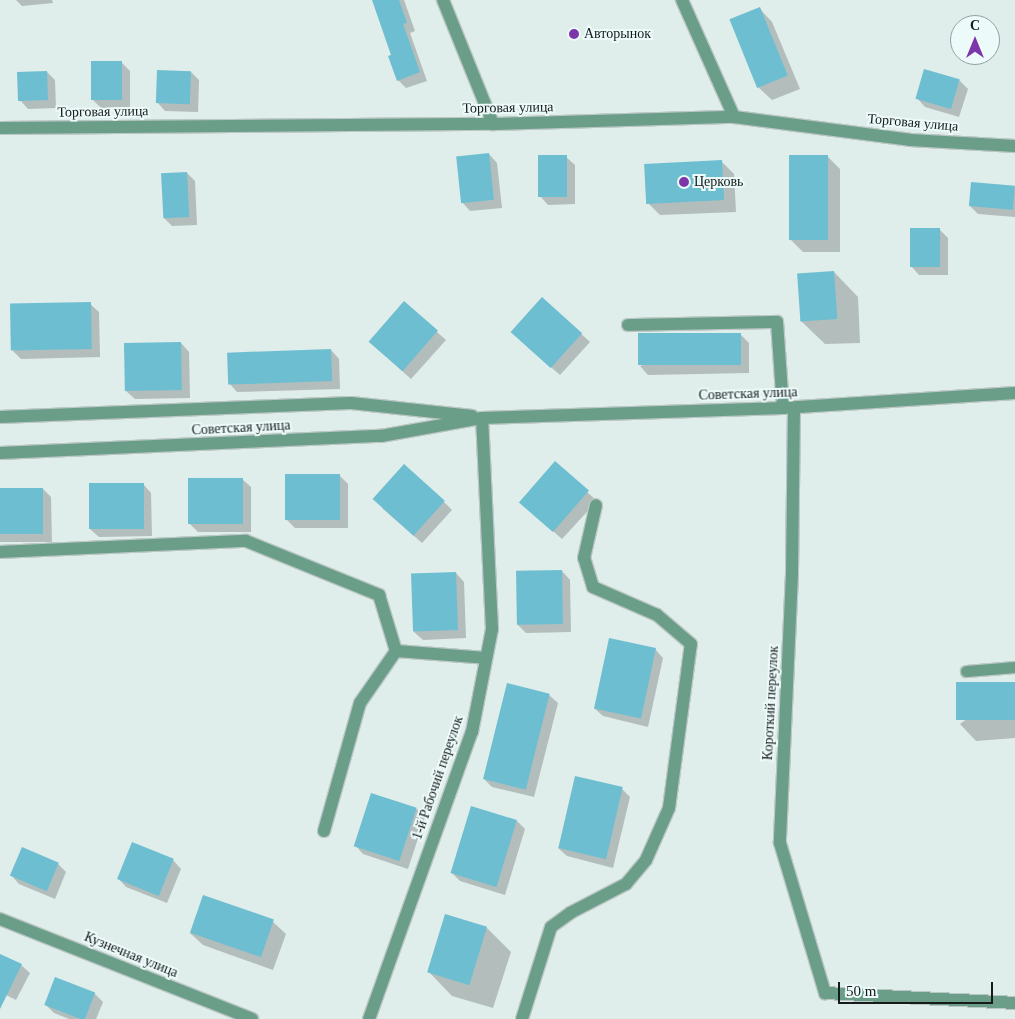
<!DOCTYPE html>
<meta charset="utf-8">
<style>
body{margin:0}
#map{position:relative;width:1015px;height:1019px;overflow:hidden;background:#dfedeb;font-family:"Times New Roman",serif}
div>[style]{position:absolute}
.shadow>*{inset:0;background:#0003}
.building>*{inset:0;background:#6ebed1;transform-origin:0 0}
.roads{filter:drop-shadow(1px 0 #bbc7c5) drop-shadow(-1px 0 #bbc7c5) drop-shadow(0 1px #bbc7c5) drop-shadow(0 -1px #bbc7c5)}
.service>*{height:11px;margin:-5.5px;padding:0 5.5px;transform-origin:5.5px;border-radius:5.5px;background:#6a9e89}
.minor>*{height:12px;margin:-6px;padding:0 6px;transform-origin:6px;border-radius:6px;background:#6a9e89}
.dots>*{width:14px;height:14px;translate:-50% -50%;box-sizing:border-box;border:2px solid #ecfaf9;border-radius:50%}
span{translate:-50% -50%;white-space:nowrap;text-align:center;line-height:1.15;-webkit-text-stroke:4px #ecfaf9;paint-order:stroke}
.poi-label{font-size:14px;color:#151a1a}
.left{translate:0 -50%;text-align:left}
.street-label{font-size:14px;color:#151a1a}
.north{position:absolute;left:950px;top:15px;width:50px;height:50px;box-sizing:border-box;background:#ecfaf9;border:1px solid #96a0a0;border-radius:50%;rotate:0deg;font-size:14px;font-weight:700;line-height:20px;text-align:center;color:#151a1a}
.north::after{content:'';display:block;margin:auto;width:18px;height:22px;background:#7d36a9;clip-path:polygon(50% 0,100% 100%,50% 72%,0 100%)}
.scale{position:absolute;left:838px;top:982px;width:155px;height:22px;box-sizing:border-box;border:2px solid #151a1a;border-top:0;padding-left:6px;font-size:15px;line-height:18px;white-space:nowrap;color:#151a1a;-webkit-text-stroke:4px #ecfaf9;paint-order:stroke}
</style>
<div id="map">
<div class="shadow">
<div style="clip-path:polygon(16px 0,52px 0,53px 3px,22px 6px)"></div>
<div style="clip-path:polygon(374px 0,404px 0,415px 31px,410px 33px,427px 81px,406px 88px,398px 80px,393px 55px)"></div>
<div style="clip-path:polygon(760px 9px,772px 22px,800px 89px,772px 100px,759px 88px)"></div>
<div style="clip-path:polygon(121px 62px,130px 71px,130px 107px,101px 108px,92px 99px)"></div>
<div style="clip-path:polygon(47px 72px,55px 80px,56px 108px,28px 109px,20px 100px)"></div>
<div style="clip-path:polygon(191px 72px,199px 80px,198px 112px,165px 111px,157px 102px)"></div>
<div style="clip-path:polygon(959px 80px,968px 89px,959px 117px,925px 107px,917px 98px)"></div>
<div style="clip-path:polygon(489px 154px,497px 163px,502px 208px,470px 211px,462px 202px)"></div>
<div style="clip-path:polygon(827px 156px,840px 169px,840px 252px,803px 252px,791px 240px)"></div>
<div style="clip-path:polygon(566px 157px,575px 165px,575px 204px,548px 205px,540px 196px)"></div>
<div style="clip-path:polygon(722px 162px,734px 174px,736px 212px,660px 215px,647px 202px)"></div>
<div style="clip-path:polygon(187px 173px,195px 181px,197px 225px,172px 226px,164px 218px)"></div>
<div style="clip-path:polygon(1015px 187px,1015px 217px,978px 214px,970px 206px)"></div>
<div style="clip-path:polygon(940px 230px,948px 238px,948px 275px,919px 275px,911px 266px)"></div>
<div style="clip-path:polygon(834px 272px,858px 297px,860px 343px,825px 344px,800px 320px)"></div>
<div style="clip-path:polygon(542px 298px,590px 342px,560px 375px,520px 340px)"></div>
<div style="clip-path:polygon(404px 303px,446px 340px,411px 379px,378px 349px)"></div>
<div style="clip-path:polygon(90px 304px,99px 312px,100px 357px,21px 359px,13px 351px)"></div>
<div style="clip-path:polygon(740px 334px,749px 343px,749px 373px,648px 375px,640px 366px)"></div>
<div style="clip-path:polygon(181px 343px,189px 352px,190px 398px,135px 399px,126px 391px)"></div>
<div style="clip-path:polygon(331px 350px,339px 359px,340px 389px,237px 392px,229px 383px)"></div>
<div style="clip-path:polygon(555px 463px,597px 501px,562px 539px,529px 510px)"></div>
<div style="clip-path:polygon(339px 475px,348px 484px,348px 528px,295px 528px,287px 520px)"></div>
<div style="clip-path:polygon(242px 479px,251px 487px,251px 532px,198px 532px,190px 524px)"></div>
<div style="clip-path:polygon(143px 484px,151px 493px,152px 536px,99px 537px,90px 529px)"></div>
<div style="clip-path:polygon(0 489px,43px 489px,51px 497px,52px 542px,0 542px)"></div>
<div style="clip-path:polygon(444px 502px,452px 510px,422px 543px,382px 508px)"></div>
<div style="clip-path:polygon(562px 571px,570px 580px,571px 632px,526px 633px,517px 624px)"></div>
<div style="clip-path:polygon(456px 573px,464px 582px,466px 638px,423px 640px,414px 632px)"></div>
<div style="clip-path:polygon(655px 649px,663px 658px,648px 727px,603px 716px,594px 708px)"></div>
<div style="clip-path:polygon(1015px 683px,1015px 738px,976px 741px,960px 724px)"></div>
<div style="clip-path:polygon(549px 695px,558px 703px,534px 797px,492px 787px,484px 779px)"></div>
<div style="clip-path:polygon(622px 789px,630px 797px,613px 868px,567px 856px,558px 848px)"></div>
<div style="clip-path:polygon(417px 809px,425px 817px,408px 869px,363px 854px,355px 845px)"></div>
<div style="clip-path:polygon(517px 821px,525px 829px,505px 895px,460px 881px,452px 873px)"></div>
<div style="clip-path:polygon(173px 860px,181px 869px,167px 903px,126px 887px,118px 878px)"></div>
<div style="clip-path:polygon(58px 864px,66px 872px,55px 899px,19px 884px,11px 875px)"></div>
<div style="clip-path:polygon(273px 922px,286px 934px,273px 970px,203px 945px,190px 933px)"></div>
<div style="clip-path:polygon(487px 928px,511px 952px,493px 1008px,452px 996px,428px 971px)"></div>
<div style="clip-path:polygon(0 958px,21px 965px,30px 973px,16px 1000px,0 992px)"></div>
<div style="clip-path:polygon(94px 993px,103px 1002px,96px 1019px,69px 1019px,54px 1013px,45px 1004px)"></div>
</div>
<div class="building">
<div style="clip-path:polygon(372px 0,399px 0,407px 23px,403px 24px,420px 72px,397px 81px,388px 56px,391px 55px)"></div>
<div style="left:760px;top:7px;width:74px;height:33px;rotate:68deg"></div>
<div style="left:91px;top:61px;width:31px;height:39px"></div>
<div style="left:924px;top:69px;width:37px;height:31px;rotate:16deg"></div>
<div style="left:157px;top:70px;width:34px;height:33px;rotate:2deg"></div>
<div style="left:47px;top:71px;width:29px;height:30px;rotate:88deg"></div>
<div style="left:489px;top:153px;width:47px;height:33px;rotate:84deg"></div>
<div style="left:538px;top:155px;width:29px;height:42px"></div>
<div style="left:789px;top:155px;width:39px;height:85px"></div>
<div style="left:722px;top:160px;width:40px;height:78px;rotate:87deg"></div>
<div style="left:187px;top:172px;width:45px;height:26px;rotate:87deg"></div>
<div style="left:971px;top:182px;width:44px;height:24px;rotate:5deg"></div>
<div style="left:910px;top:228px;width:30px;height:39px"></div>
<div style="left:834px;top:271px;width:48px;height:37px;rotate:86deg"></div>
<div style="left:542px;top:297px;width:54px;height:47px;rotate:42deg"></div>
<div style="left:404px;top:301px;width:45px;height:54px;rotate:41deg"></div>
<div style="left:91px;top:302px;width:47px;height:81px;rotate:89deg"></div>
<div style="left:741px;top:333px;width:32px;height:103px;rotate:90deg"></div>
<div style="left:181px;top:342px;width:48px;height:57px;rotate:89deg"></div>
<div style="left:331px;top:349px;width:32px;height:104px;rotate:88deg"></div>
<div style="left:555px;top:461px;width:45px;height:55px;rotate:41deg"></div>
<div style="left:404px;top:464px;width:55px;height:47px;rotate:42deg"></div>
<div style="left:340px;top:474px;width:46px;height:55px;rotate:90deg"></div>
<div style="left:188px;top:478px;width:55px;height:46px"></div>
<div style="left:89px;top:483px;width:55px;height:46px"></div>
<div style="left:0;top:488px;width:43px;height:46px"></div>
<div style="left:562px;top:570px;width:54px;height:46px;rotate:89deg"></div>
<div style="left:456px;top:572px;width:58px;height:45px;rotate:88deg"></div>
<div style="left:609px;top:638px;width:48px;height:72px;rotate:12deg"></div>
<div style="left:1015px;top:682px;width:38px;height:59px;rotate:90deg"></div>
<div style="left:507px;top:683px;width:44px;height:99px;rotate:14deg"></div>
<div style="left:575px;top:776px;width:49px;height:74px;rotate:13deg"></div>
<div style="left:371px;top:793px;width:48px;height:56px;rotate:18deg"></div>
<div style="left:471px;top:806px;width:48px;height:70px;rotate:17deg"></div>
<div style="left:132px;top:842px;width:45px;height:40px;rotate:22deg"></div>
<div style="left:22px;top:847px;width:40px;height:31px;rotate:23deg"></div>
<div style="left:203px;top:895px;width:75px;height:40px;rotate:19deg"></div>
<div style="left:445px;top:914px;width:44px;height:61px;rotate:17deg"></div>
<div style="clip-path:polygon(0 954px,22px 964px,0 1009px)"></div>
<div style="left:55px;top:977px;width:43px;height:30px;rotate:21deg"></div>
</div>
<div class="roads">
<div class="service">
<div style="left:966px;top:671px;width:49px;rotate:-4.7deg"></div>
</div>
<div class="minor">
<div style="left:443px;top:0;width:134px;rotate:68deg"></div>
<div style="left:682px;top:0;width:128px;rotate:66deg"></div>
<div style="left:0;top:128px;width:493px;rotate:-0.5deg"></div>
<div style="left:493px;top:124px;width:241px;rotate:-1.7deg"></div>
<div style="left:734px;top:117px;width:177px;rotate:7.4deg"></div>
<div style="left:910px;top:140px;width:105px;rotate:3.3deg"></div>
<div style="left:628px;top:325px;width:149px;rotate:-1.2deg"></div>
<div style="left:777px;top:322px;width:86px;rotate:86deg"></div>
<div style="left:794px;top:408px;width:166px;rotate:90.7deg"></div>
<div style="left:792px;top:574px;width:269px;rotate:92.6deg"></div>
<div style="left:780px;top:843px;width:157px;rotate:73.3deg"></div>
<div style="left:825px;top:993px;width:190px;rotate:3deg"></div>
<div style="left:0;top:417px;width:351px;rotate:-2.3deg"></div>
<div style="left:351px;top:403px;width:122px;rotate:6.1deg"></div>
<div style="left:0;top:453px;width:381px;rotate:-2.6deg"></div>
<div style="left:381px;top:436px;width:103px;rotate:-10.1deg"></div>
<div style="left:482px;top:418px;width:301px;rotate:-1.9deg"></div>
<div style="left:783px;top:408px;width:232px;rotate:-3.7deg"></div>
<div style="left:0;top:552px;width:246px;rotate:-2.6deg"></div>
<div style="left:246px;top:541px;width:144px;rotate:22.1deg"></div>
<div style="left:379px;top:595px;width:59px;rotate:73.1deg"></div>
<div style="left:396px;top:651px;width:90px;rotate:4.4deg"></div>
<div style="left:324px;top:831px;width:133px;rotate:-74.3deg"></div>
<div style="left:360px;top:703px;width:63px;rotate:-55.3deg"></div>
<div style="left:0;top:919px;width:271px;rotate:21.6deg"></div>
<div style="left:369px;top:1019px;width:305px;rotate:-70.3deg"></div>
<div style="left:472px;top:732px;width:105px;rotate:-79deg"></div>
<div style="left:492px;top:629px;width:211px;rotate:-92.7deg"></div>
<div style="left:522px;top:1019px;width:96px;rotate:-72.5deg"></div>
<div style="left:551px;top:927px;width:24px;rotate:-36deg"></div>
<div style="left:570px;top:913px;width:63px;rotate:-27.4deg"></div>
<div style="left:626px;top:884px;width:31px;rotate:-50deg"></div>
<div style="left:646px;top:860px;width:57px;rotate:-66.1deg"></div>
<div style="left:669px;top:808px;width:165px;rotate:-82.4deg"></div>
<div style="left:691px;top:644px;width:45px;rotate:-139.5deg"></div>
<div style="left:657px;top:615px;width:70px;rotate:-156.4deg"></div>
<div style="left:593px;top:587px;width:30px;rotate:-107deg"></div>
<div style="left:584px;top:558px;width:54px;rotate:-77.2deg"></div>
</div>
</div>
<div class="dots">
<div style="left:574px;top:34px;background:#7d36a9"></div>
<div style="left:684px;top:182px;background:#7d36a9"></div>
</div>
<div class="poi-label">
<span class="left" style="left:584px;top:34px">Авторынок</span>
<span class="left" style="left:694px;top:182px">Церковь</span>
</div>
<div class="street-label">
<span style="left:508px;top:108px;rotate:-1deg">Торговая улица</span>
<span style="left:103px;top:112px;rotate:-1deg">Торговая улица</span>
<span style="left:913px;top:123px;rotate:5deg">Торговая улица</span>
<span style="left:748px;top:394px;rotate:-2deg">Советская улица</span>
<span style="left:241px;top:428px;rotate:-3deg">Советская улица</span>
<span style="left:771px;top:703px;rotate:-87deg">Короткий переулок</span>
<span style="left:438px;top:778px;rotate:-71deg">1-й Рабочий переулок</span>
<span style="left:131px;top:955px;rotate:22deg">Кузнечная улица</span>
</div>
<div class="north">С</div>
<div class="scale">50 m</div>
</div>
